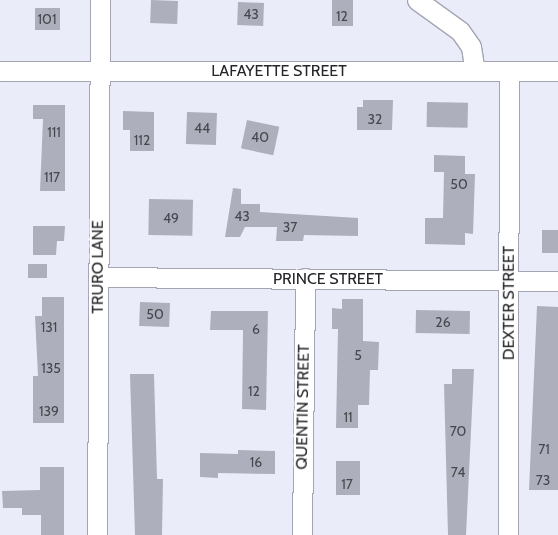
<!DOCTYPE html>
<style>
body{margin:0}
#map{position:relative;width:558px;height:535px;overflow:hidden;background:#ebecfa;font-family:Cabin,sans-serif}
div>[style]{position:absolute}
.building>*{inset:0;background:#adafbc;transform-origin:0 0}
.roads{filter:drop-shadow(1px 0 #a3a5b2) drop-shadow(-1px 0 #a3a5b2) drop-shadow(0 1px #a3a5b2) drop-shadow(0 -1px #a3a5b2)}
.street>*{height:19px;margin:-9.5px;padding:0 9.5px;transform-origin:9.5px;border-radius:9.5px;background:#fff}
span{translate:-50% -50%;white-space:nowrap;text-align:center;line-height:1.15;-webkit-text-stroke:4.5px #fff;paint-order:stroke}
.number-label{font-size:14px;color:#47484e}
.number-label span{-webkit-text-stroke-width:0}
.street-label{font-size:16px;color:#25252a}
</style>
<div id="map">
<div class="building">
<div style="left:151px;top:0;width:27px;height:23px;rotate:2deg"></div>
<div style="left:332px;top:0;width:21px;height:26px"></div>
<div style="left:238px;top:2px;width:26px;height:23px;rotate:2deg"></div>
<div style="left:35px;top:8px;width:25px;height:22px"></div>
<div style="clip-path:polygon(363px 100px,393px 100px,392px 130px,357px 130px,357px 107px,363px 107px)"></div>
<div style="left:427px;top:102px;width:41px;height:25px;rotate:1deg"></div>
<div style="clip-path:polygon(33px 105px,65px 105px,65px 191px,40px 191px,43px 119px,33px 119px)"></div>
<div style="clip-path:polygon(123px 111px,154px 112px,154px 151px,130px 151px,130px 130px,123px 130px)"></div>
<div style="left:187px;top:112px;width:30px;height:32px;rotate:2deg"></div>
<div style="left:247px;top:120px;width:33px;height:29px;rotate:12deg"></div>
<div style="clip-path:polygon(434px 155px,465px 156px,465px 174px,475px 174px,473px 234px,465px 233px,465px 245px,425px 244px,425px 218px,443px 218px,444px 172px,434px 172px)"></div>
<div style="clip-path:polygon(233px 188px,241px 189px,241px 204px,260px 204px,260px 212px,358px 218px,358px 236px,304px 235px,303px 241px,276px 241px,277px 227px,245px 227px,240px 237px,225px 237px)"></div>
<div style="left:149px;top:199px;width:44px;height:36px;rotate:1deg"></div>
<div style="clip-path:polygon(33px 226px,65px 226px,64px 241px,57px 241px,56px 255px,33px 255px)"></div>
<div style="left:542px;top:230px;width:16px;height:23px"></div>
<div style="left:28px;top:264px;width:19px;height:14px"></div>
<div style="clip-path:polygon(42px 297px,64px 297px,64px 423px,33px 423px,33px 376px,38px 376px,35px 316px,42px 316px)"></div>
<div style="clip-path:polygon(342px 299px,363px 299px,363px 341px,379px 342px,378px 370px,370px 370px,369px 405px,358px 405px,358px 428px,336px 428px,338px 329px,332px 329px,332px 308px,342px 309px)"></div>
<div style="left:140px;top:302px;width:30px;height:24px;rotate:2deg"></div>
<div style="clip-path:polygon(537px 306px,558px 307px,558px 490px,529px 490px)"></div>
<div style="left:416px;top:310px;width:54px;height:23px;rotate:1deg"></div>
<div style="clip-path:polygon(211px 311px,268px 311px,266px 410px,242px 409px,243px 330px,210px 330px)"></div>
<div style="clip-path:polygon(452px 369px,474px 369px,466px 535px,448px 535px,444px 384px,452px 384px)"></div>
<div style="clip-path:polygon(130px 374px,154px 374px,157px 479px,163px 479px,162px 535px,135px 535px)"></div>
<div style="clip-path:polygon(238px 450px,275px 451px,275px 474px,218px 473px,218px 478px,200px 477px,200px 453px,238px 454px)"></div>
<div style="left:336px;top:461px;width:24px;height:34px"></div>
<div style="clip-path:polygon(40px 467px,64px 467px,64px 535px,41px 535px,41px 515px,22px 515px,22px 508px,3px 508px,2px 491px,40px 490px)"></div>
</div>
<div class="roads">
<div class="street">
<div style="left:417px;top:0;width:53px;rotate:35.8deg"></div>
<div style="left:460px;top:31px;width:19px;rotate:55deg"></div>
<div style="left:471px;top:47px;width:24px;rotate:81deg"></div>
<div style="left:0;top:71px;width:558px"></div>
<div style="left:98px;top:277px;width:460px;rotate:0.5deg"></div>
<div style="left:97px;top:535px;width:535px;rotate:-89.68deg"></div>
<div style="left:302px;top:535px;width:257px;rotate:-89.3deg"></div>
<div style="left:508px;top:535px;width:464px;rotate:-89.9deg"></div>
</div>
</div>
<div class="number-label">
<span style="left:251px;top:14px">43</span>
<span style="left:342px;top:16px">12</span>
<span style="left:47px;top:19px">101</span>
<span style="left:375px;top:119px">32</span>
<span style="left:202px;top:128px">44</span>
<span style="left:54px;top:132px">111</span>
<span style="left:260px;top:137px">40</span>
<span style="left:142px;top:140px">112</span>
<span style="left:52px;top:177px">117</span>
<span style="left:459px;top:184px">50</span>
<span style="left:242px;top:216px">43</span>
<span style="left:171px;top:218px">49</span>
<span style="left:290px;top:227px">37</span>
<span style="left:155px;top:314px">50</span>
<span style="left:443px;top:322px">26</span>
<span style="left:49px;top:327px">131</span>
<span style="left:256px;top:329px">6</span>
<span style="left:358px;top:355px">5</span>
<span style="left:51px;top:368px">135</span>
<span style="left:254px;top:391px">12</span>
<span style="left:49px;top:411px">139</span>
<span style="left:348px;top:417px">11</span>
<span style="left:458px;top:431px">70</span>
<span style="left:544px;top:449px">71</span>
<span style="left:256px;top:462px">16</span>
<span style="left:458px;top:472px">74</span>
<span style="left:543px;top:480px">73</span>
<span style="left:347px;top:484px">17</span>
</div>
<div class="street-label">
<span style="left:279px;top:71px">LAFAYETTE STREET</span>
<span style="left:98px;top:267px;rotate:-90deg">TRURO LANE</span>
<span style="left:328px;top:279px">PRINCE STREET</span>
<span style="left:509px;top:303px;rotate:-90deg">DEXTER STREET</span>
<span style="left:303px;top:407px;rotate:-89deg">QUENTIN STREET</span>
</div>
</div>
